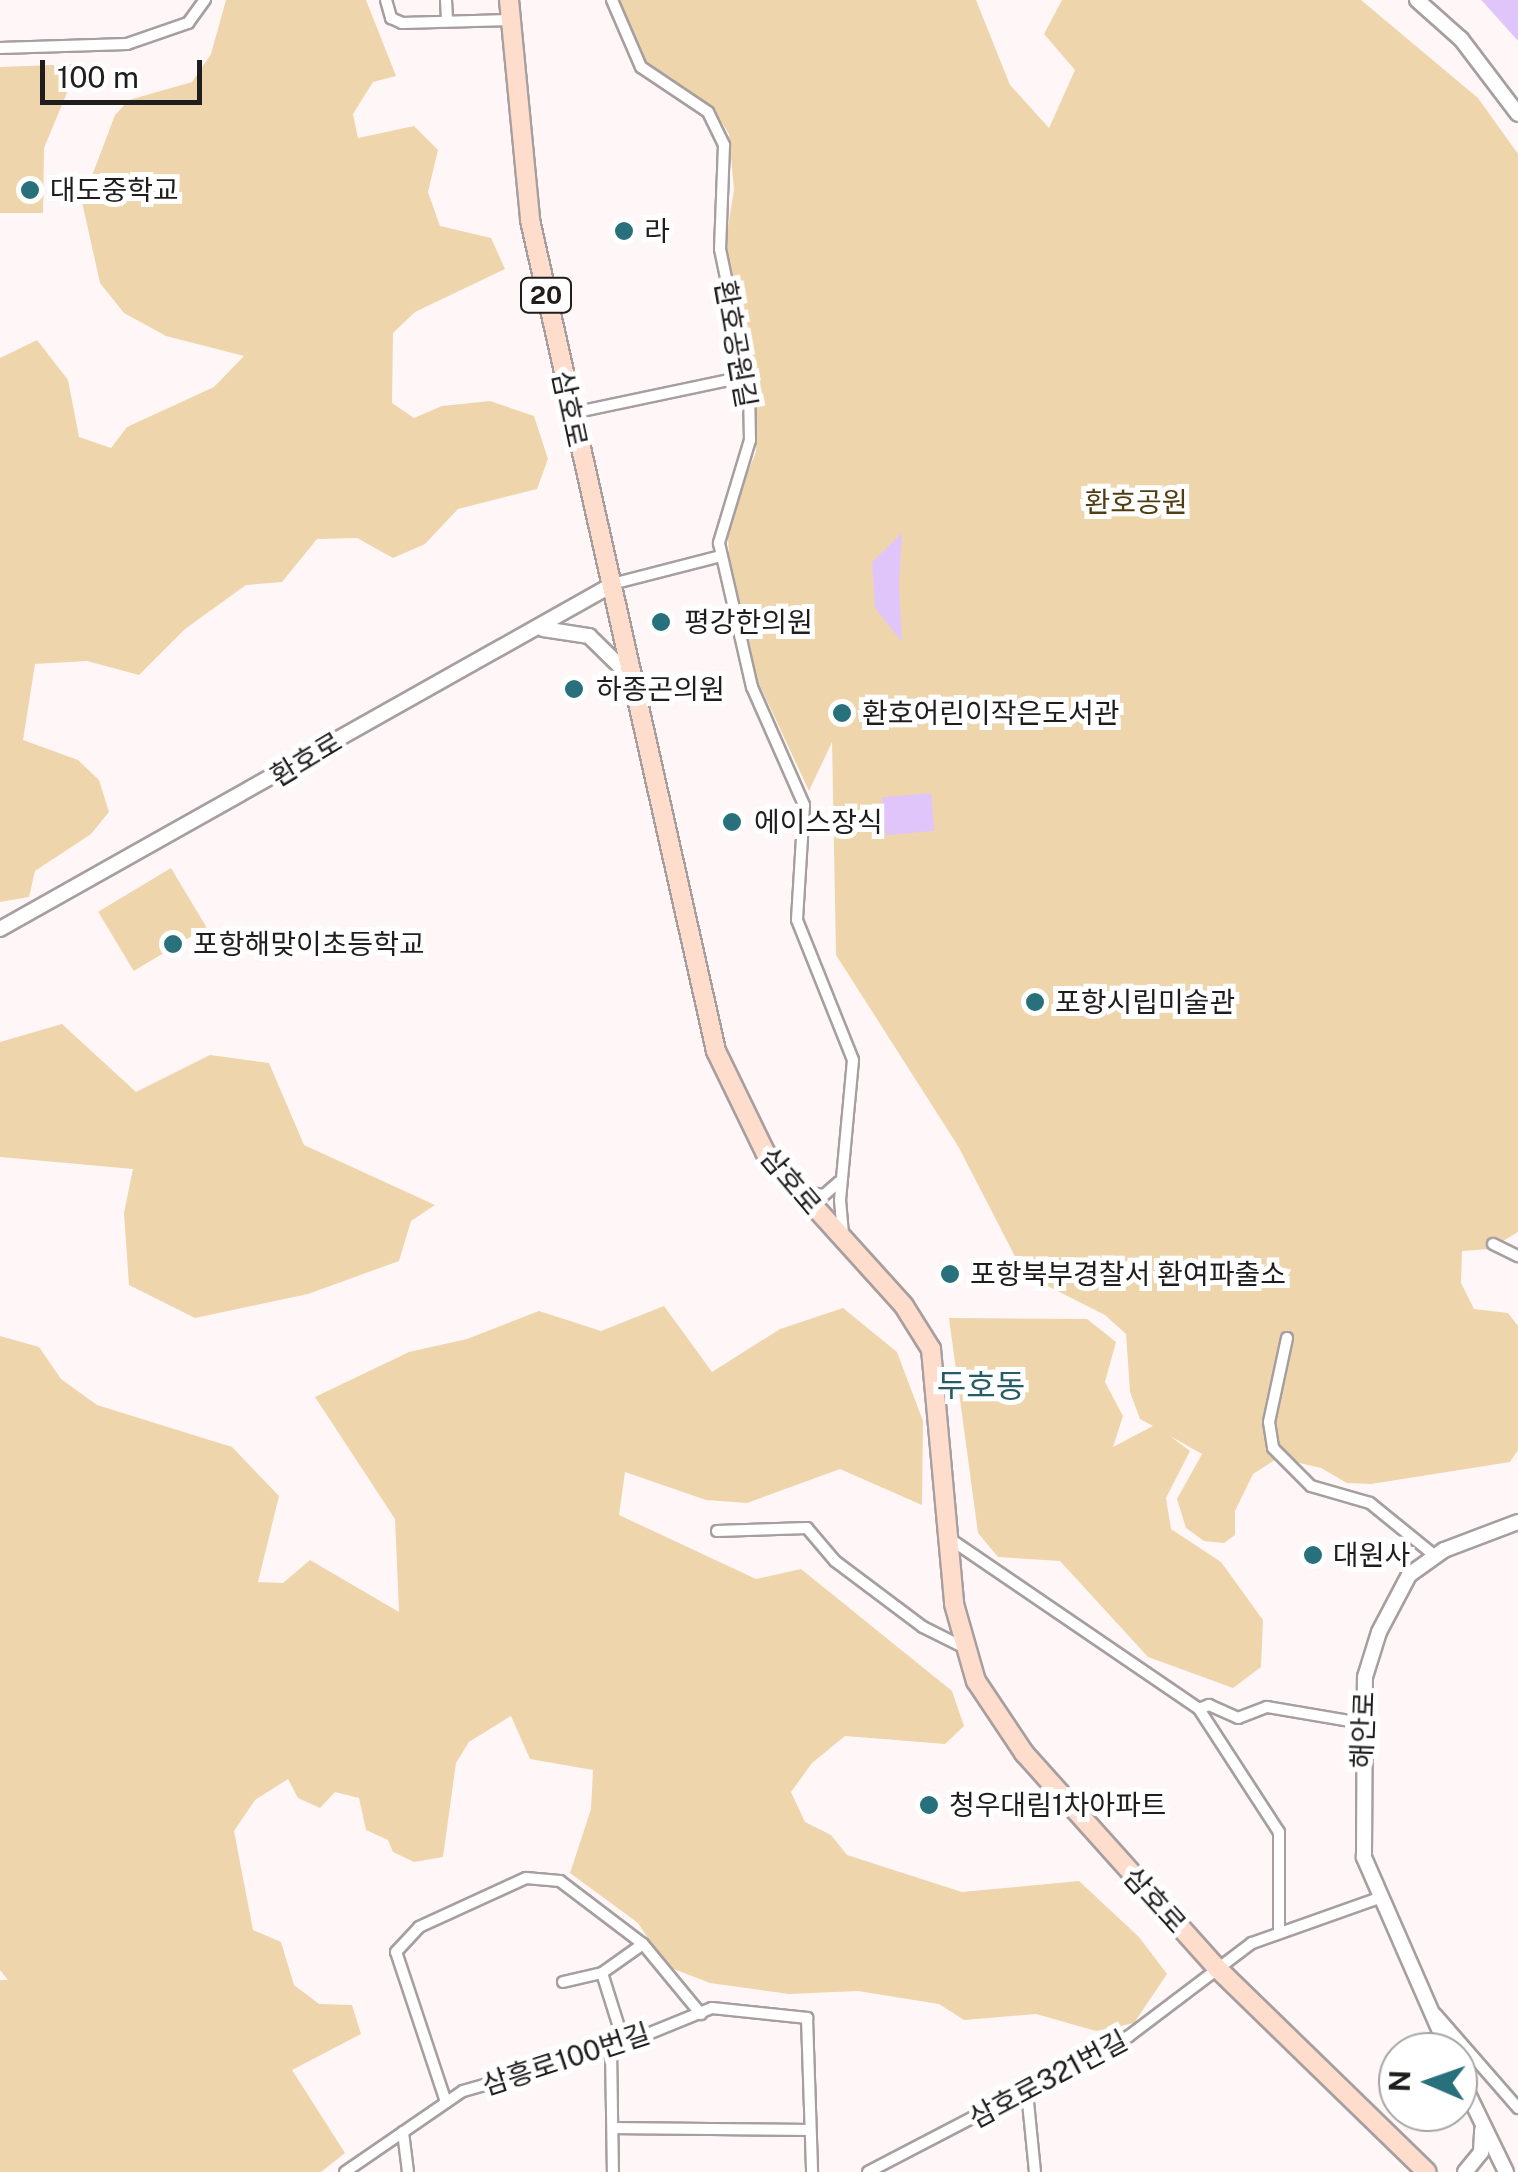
<!DOCTYPE html>
<meta charset="utf-8">
<style>
body{margin:0}
#map{position:relative;width:1518px;height:2172px;overflow:hidden;background:#fff7f7;font-family:"Public Sans","Noto Sans KR",sans-serif}
div>[style]{position:absolute}
.green>*{inset:0;background:#efd5ab;transform-origin:0 0}
.water>*{inset:0;background:#e0c5fb;transform-origin:0 0}
.roads{filter:drop-shadow(2px 0 #a79f9f) drop-shadow(-2px 0 #a79f9f) drop-shadow(0 2px #a79f9f) drop-shadow(0 -2px #a79f9f)}
.minor>*{height:10px;margin:-5px;padding:0 5px;transform-origin:5px;border-radius:5px;background:#fff}
.tertiary>*{height:14px;margin:-7px;padding:0 7px;transform-origin:7px;border-radius:7px;background:#fff}
.primary>*{height:18px;margin:-9px;padding:0 9px;transform-origin:9px;border-radius:9px;background:#feddcd}
.dots>*{width:28px;height:28px;translate:-50% -50%;box-sizing:border-box;border:5px solid #fff;border-radius:50%}
span{translate:-50% -50%;white-space:nowrap;text-align:center;line-height:1.15;-webkit-text-stroke:10px #fff;paint-order:stroke}
.shield-label span{padding:2px 8px;background:#fff;border:2px solid;border-radius:8px;-webkit-text-stroke-width:0}
.shield-label{font-size:25px;color:#201d1d;font-weight:700}
.poi-label{font-size:28px;color:#201d1d}
.left{translate:0 -50%;text-align:left}
.street-label{font-size:28px;color:#201d1d}
.park-label{font-size:28px;color:#523c11}
.quarter-label{font-size:32px;color:#255d66}
.north{position:absolute;left:1378px;top:2032px;width:100px;height:100px;box-sizing:border-box;background:#fff;border:2px solid #a6a5a5;border-radius:50%;rotate:272deg;font-size:28px;font-weight:700;line-height:40px;text-align:center;color:#201d1d}
.north::after{content:'';display:block;margin:auto;width:35px;height:45px;background:#28707b;clip-path:polygon(50% 0,100% 100%,50% 72%,0 100%)}
.scale{position:absolute;left:40px;top:60px;width:162px;height:45px;box-sizing:border-box;border:5px solid #201d1d;border-top:0;padding-left:12px;font-size:30px;line-height:35px;white-space:nowrap;color:#201d1d;-webkit-text-stroke:8px #fff;paint-order:stroke}
</style>
<div id="map">
<div class="green">
<div style="clip-path:polygon(226px 0,366px 0,396px 76px,373px 82px,353px 114px,358px 138px,414px 126px,438px 150px,428px 192px,440px 226px,491px 238px,505px 269px,415px 312px,393px 333px,392px 403px,414px 418px,442px 406px,490px 401px,534px 416px,548px 459px,537px 489px,458px 509px,425px 544px,393px 558px,357px 538px,317px 539px,282px 582px,246px 585px,185px 629px,139px 675px,87px 661px,35px 664px,23px 740px,78px 760px,99px 780px,109px 812px,91px 834px,35px 871px,29px 897px,0 902px,0 358px,37px 340px,68px 380px,79px 437px,111px 448px,127px 427px,214px 387px,244px 356px,166px 336px,124px 313px,100px 283px,82px 202px,115px 115px,129px 100px,192px 82px,211px 54px)"></div>
<div style="clip-path:polygon(618px 0,976px 0,1010px 85px,1049px 128px,1075px 70px,1044px 34px,1062px 0,1361px 0,1478px 98px,1518px 154px,1518px 1232px,1490px 1249px,1462px 1251px,1461px 1283px,1474px 1309px,1508px 1313px,1518px 1326px,1518px 1450px,1510px 1462px,1371px 1484px,1347px 1483px,1321px 1468px,1278px 1458px,1253px 1474px,1235px 1511px,1235px 1535px,1224px 1543px,1204px 1541px,1186px 1528px,1177px 1499px,1202px 1454px,1170px 1436px,1190px 1451px,1166px 1498px,1171px 1529px,1221px 1562px,1263px 1620px,1261px 1667px,1233px 1688px,1148px 1657px,1060px 1561px,998px 1557px,978px 1533px,949px 1318px,1087px 1319px,1116px 1342px,1105px 1382px,1123px 1416px,1113px 1447px,1153px 1426px,1140px 1419px,1130px 1392px,1126px 1334px,1105px 1315px,1024px 1274px,958px 1146px,836px 955px,832px 742px,809px 791px,756px 677px,730px 571px,727px 522px,756px 452px,754px 387px,725px 244px,734px 190px,729px 134px,713px 108px,641px 59px)"></div>
<div style="clip-path:polygon(79px 64px,44px 148px,43px 213px,0 213px,0 67px)"></div>
<div style="left:171px;top:868px;width:69px;height:85px;rotate:59deg"></div>
<div style="clip-path:polygon(62px 1024px,136px 1092px,210px 1055px,269px 1063px,304px 1145px,435px 1205px,411px 1221px,399px 1261px,308px 1294px,195px 1318px,129px 1285px,124px 1213px,133px 1169px,0 1157px,0 1042px)"></div>
<div style="clip-path:polygon(664px 1306px,712px 1372px,780px 1329px,843px 1308px,897px 1352px,923px 1421px,922px 1505px,840px 1469px,747px 1503px,706px 1500px,625px 1472px,619px 1515px,756px 1579px,801px 1569px,952px 1691px,964px 1726px,945px 1744px,845px 1736px,812px 1763px,791px 1792px,805px 1822px,831px 1835px,847px 1855px,962px 1892px,1079px 1881px,1139px 1937px,1167px 1974px,1134px 2023px,1096px 2031px,1036px 2014px,964px 2020px,939px 2004px,858px 1991px,789px 1994px,710px 1983px,666px 1966px,638px 1923px,570px 1873px,591px 1809px,593px 1770px,530px 1759px,511px 1716px,469px 1742px,456px 1763px,443px 1857px,414px 1862px,393px 1852px,388px 1840px,366px 1830px,359px 1798px,335px 1792px,320px 1808px,298px 1798px,288px 1779px,255px 1800px,234px 1831px,253px 1930px,281px 1942px,294px 1985px,319px 2004px,352px 2005px,361px 2034px,292px 2070px,345px 2153px,321px 2172px,0 2172px,0 1980px,8px 1980px,0 1970px,0 1336px,39px 1347px,61px 1379px,97px 1405px,232px 1447px,279px 1496px,258px 1582px,283px 1583px,310px 1560px,399px 1612px,395px 1519px,315px 1397px,409px 1352px,467px 1339px,539px 1311px,601px 1331px)"></div>
</div>
<div class="water">
<div style="clip-path:polygon(1481px 0,1518px 0,1518px 41px,1485px 4px)"></div>
<div style="clip-path:polygon(902px 533px,899px 584px,902px 642px,875px 608px,872px 562px)"></div>
<div style="left:931px;top:793px;width:38px;height:49px;rotate:85deg"></div>
</div>
<div class="roads">
<div class="minor">
<div style="left:386px;top:0;width:19px;rotate:74deg"></div>
<div style="left:391px;top:18px;width:12px;rotate:24deg"></div>
<div style="left:402px;top:23px;width:108px;rotate:-1.6deg"></div>
<div style="left:446px;top:0;width:21px;rotate:87deg"></div>
<div style="left:612px;top:0;width:73px;rotate:66.6deg"></div>
<div style="left:641px;top:67px;width:81px;rotate:33.9deg"></div>
<div style="left:708px;top:112px;width:37px;rotate:64deg"></div>
<div style="left:724px;top:145px;width:104px;rotate:92.2deg"></div>
<div style="left:720px;top:249px;width:143px;rotate:78.3deg"></div>
<div style="left:749px;top:389px;width:51px;rotate:88.9deg"></div>
<div style="left:750px;top:440px;width:108px;rotate:106.8deg"></div>
<div style="left:719px;top:543px;width:148px;rotate:77.1deg"></div>
<div style="left:752px;top:687px;width:129px;rotate:66.2deg"></div>
<div style="left:804px;top:805px;width:115px;rotate:93.5deg"></div>
<div style="left:797px;top:920px;width:151px;rotate:68.2deg"></div>
<div style="left:853px;top:1060px;width:141px;rotate:95.3deg"></div>
<div style="left:840px;top:1200px;width:35px;rotate:85deg"></div>
<div style="left:0;top:48px;width:127px;rotate:-1.8deg"></div>
<div style="left:127px;top:44px;width:65px;rotate:-19deg"></div>
<div style="left:188px;top:23px;width:29px;rotate:-54deg"></div>
<div style="left:572px;top:413px;width:179px;rotate:-11.9deg"></div>
<div style="left:612px;top:584px;width:113px;rotate:-14.4deg"></div>
<div style="left:803px;top:1192px;width:21px;rotate:8deg"></div>
<div style="left:824px;top:1195px;width:20px;rotate:-41deg"></div>
<div style="left:1493px;top:1244px;width:28px;rotate:26deg"></div>
<div style="left:1287px;top:1338px;width:86px;rotate:102.1deg"></div>
<div style="left:1269px;top:1422px;width:26px;rotate:81deg"></div>
<div style="left:1273px;top:1448px;width:54px;rotate:45deg"></div>
<div style="left:1311px;top:1486px;width:61px;rotate:16.1deg"></div>
<div style="left:1370px;top:1503px;width:82px;rotate:39.1deg"></div>
<div style="left:717px;top:1531px;width:90px;rotate:-1.9deg"></div>
<div style="left:807px;top:1528px;width:43px;rotate:49.7deg"></div>
<div style="left:835px;top:1561px;width:110px;rotate:36.9deg"></div>
<div style="left:923px;top:1627px;width:45px;rotate:26.6deg"></div>
<div style="left:950px;top:1539px;width:301px;rotate:34.3deg"></div>
<div style="left:1199px;top:1709px;width:147px;rotate:57deg"></div>
<div style="left:1279px;top:1832px;width:99px;rotate:90deg"></div>
<div style="left:1199px;top:1709px;width:11px;rotate:-22deg"></div>
<div style="left:1209px;top:1705px;width:32px;rotate:24deg"></div>
<div style="left:1238px;top:1718px;width:31px;rotate:-21deg"></div>
<div style="left:1267px;top:1707px;width:96px;rotate:9.6deg"></div>
<div style="left:602px;top:1973px;width:50px;rotate:-35.3deg"></div>
<div style="left:563px;top:1982px;width:40px;rotate:-13deg"></div>
<div style="left:602px;top:1973px;width:70px;rotate:72.6deg"></div>
<div style="left:1436px;top:2014px;width:125px;rotate:48.9deg"></div>
<div style="left:611px;top:2049px;width:123px;rotate:89.1deg"></div>
<div style="left:1027px;top:2092px;width:80px;rotate:84.3deg"></div>
<div style="left:446px;top:2102px;width:158px;rotate:-108.4deg"></div>
<div style="left:396px;top:1952px;width:34px;rotate:-47deg"></div>
<div style="left:419px;top:1927px;width:118px;rotate:-24.6deg"></div>
<div style="left:526px;top:1878px;width:34px;rotate:5deg"></div>
<div style="left:560px;top:1881px;width:104px;rotate:37.2deg"></div>
<div style="left:643px;top:1944px;width:91px;rotate:50.4deg"></div>
<div style="left:614px;top:2128px;width:194px;rotate:0.6deg"></div>
<div style="left:403px;top:2132px;width:40px;rotate:82.9deg"></div>
<div style="left:345px;top:2172px;width:143px;rotate:-34.5deg"></div>
<div style="left:463px;top:2091px;width:154px;rotate:-15.8deg"></div>
<div style="left:611px;top:2049px;width:109px;rotate:-22.1deg"></div>
<div style="left:712px;top:2008px;width:96px;rotate:6deg"></div>
<div style="left:807px;top:2018px;width:154px;rotate:88.1deg"></div>
<div style="left:868px;top:2172px;width:294px;rotate:-27.5deg"></div>
<div style="left:1129px;top:2036px;width:154px;rotate:-37.1deg"></div>
<div style="left:1252px;top:1943px;width:135px;rotate:-19.5deg"></div>
</div>
<div class="tertiary">
<div style="left:1417px;top:0;width:59px;rotate:41.6deg"></div>
<div style="left:1461px;top:39px;width:94px;rotate:52.8deg"></div>
<div style="left:543px;top:629px;width:47px;rotate:8.7deg"></div>
<div style="left:589px;top:636px;width:54px;rotate:44.3deg"></div>
<div style="left:0;top:929px;width:700px;rotate:-29.35deg"></div>
<div style="left:1449px;top:2052px;width:213px;rotate:-113.6deg"></div>
<div style="left:1364px;top:1857px;width:180px;rotate:-89.7deg"></div>
<div style="left:1365px;top:1677px;width:47px;rotate:-72.7deg"></div>
<div style="left:1379px;top:1632px;width:64px;rotate:-62.2deg"></div>
<div style="left:1409px;top:1575px;width:43px;rotate:-35.5deg"></div>
<div style="left:1444px;top:1550px;width:79px;rotate:-20.7deg"></div>
<div style="left:1458px;top:2073px;width:110px;rotate:64.1deg"></div>
<div style="left:1465px;top:2172px;width:26px;rotate:-51deg"></div>
<div style="left:1481px;top:2152px;width:22px;rotate:-87deg"></div>
</div>
<div class="primary">
<div style="left:509px;top:0;width:221px;rotate:84.5deg"></div>
<div style="left:530px;top:220px;width:852px;rotate:77.38deg"></div>
<div style="left:716px;top:1051px;width:112px;rotate:64.1deg"></div>
<div style="left:765px;top:1152px;width:207px;rotate:47.9deg"></div>
<div style="left:904px;top:1306px;width:51px;rotate:57.9deg"></div>
<div style="left:931px;top:1349px;width:256px;rotate:84.8deg"></div>
<div style="left:954px;top:1604px;width:80px;rotate:74.1deg"></div>
<div style="left:976px;top:1681px;width:87px;rotate:56.3deg"></div>
<div style="left:1024px;top:1753px;width:290px;rotate:48.1deg"></div>
<div style="left:1218px;top:1969px;width:291px;rotate:44.2deg"></div>
</div>
</div>
<div class="dots">
<div style="left:30px;top:190px;background:#28707b"></div>
<div style="left:624px;top:231px;background:#28707b"></div>
<div style="left:661px;top:622px;background:#28707b"></div>
<div style="left:574px;top:689px;background:#28707b"></div>
<div style="left:842px;top:713px;background:#28707b"></div>
<div style="left:732px;top:822px;background:#28707b"></div>
<div style="left:173px;top:944px;background:#28707b"></div>
<div style="left:1035px;top:1002px;background:#28707b"></div>
<div style="left:950px;top:1274px;background:#28707b"></div>
<div style="left:1313px;top:1555px;background:#28707b"></div>
<div style="left:929px;top:1805px;background:#28707b"></div>
</div>
<div class="shield-label">
<span style="left:546px;top:295px">20</span>
</div>
<div class="poi-label">
<span class="left" style="left:50px;top:190px">대도중학교</span>
<span class="left" style="left:644px;top:231px">라</span>
<span class="left" style="left:684px;top:622px">평강한의원</span>
<span class="left" style="left:596px;top:689px">하종곤의원</span>
<span class="left" style="left:862px;top:713px">환호어린이작은도서관</span>
<span class="left" style="left:754px;top:822px">에이스장식</span>
<span class="left" style="left:193px;top:944px">포항해맞이초등학교</span>
<span class="left" style="left:1055px;top:1002px">포항시립미술관</span>
<span class="left" style="left:970px;top:1274px">포항북부경찰서 환여파출소</span>
<span class="left" style="left:1333px;top:1555px">대원사</span>
<span class="left" style="left:949px;top:1805px">청우대림1차아파트</span>
</div>
<div class="street-label">
<span style="left:736px;top:344px;rotate:80deg">환호공원길</span>
<span style="left:570px;top:409px;rotate:78deg">삼호로</span>
<span style="left:306px;top:759px;rotate:-31deg">환호로</span>
<span style="left:791px;top:1181px;rotate:50deg">삼호로</span>
<span style="left:1363px;top:1730px;rotate:-88deg">해안로</span>
<span style="left:1155px;top:1900px;rotate:48deg">삼호로</span>
<span style="left:566px;top:2059px;rotate:-18deg">삼흥로100번길</span>
<span style="left:1048px;top:2079px;rotate:-28deg">삼호로321번길</span>
</div>
<div class="park-label">
<span style="left:1136px;top:502px">환호공원</span>
</div>
<div class="quarter-label">
<span style="left:981px;top:1386px">두호동</span>
</div>
<div class="north">N</div>
<div class="scale">100 m</div>
</div>
